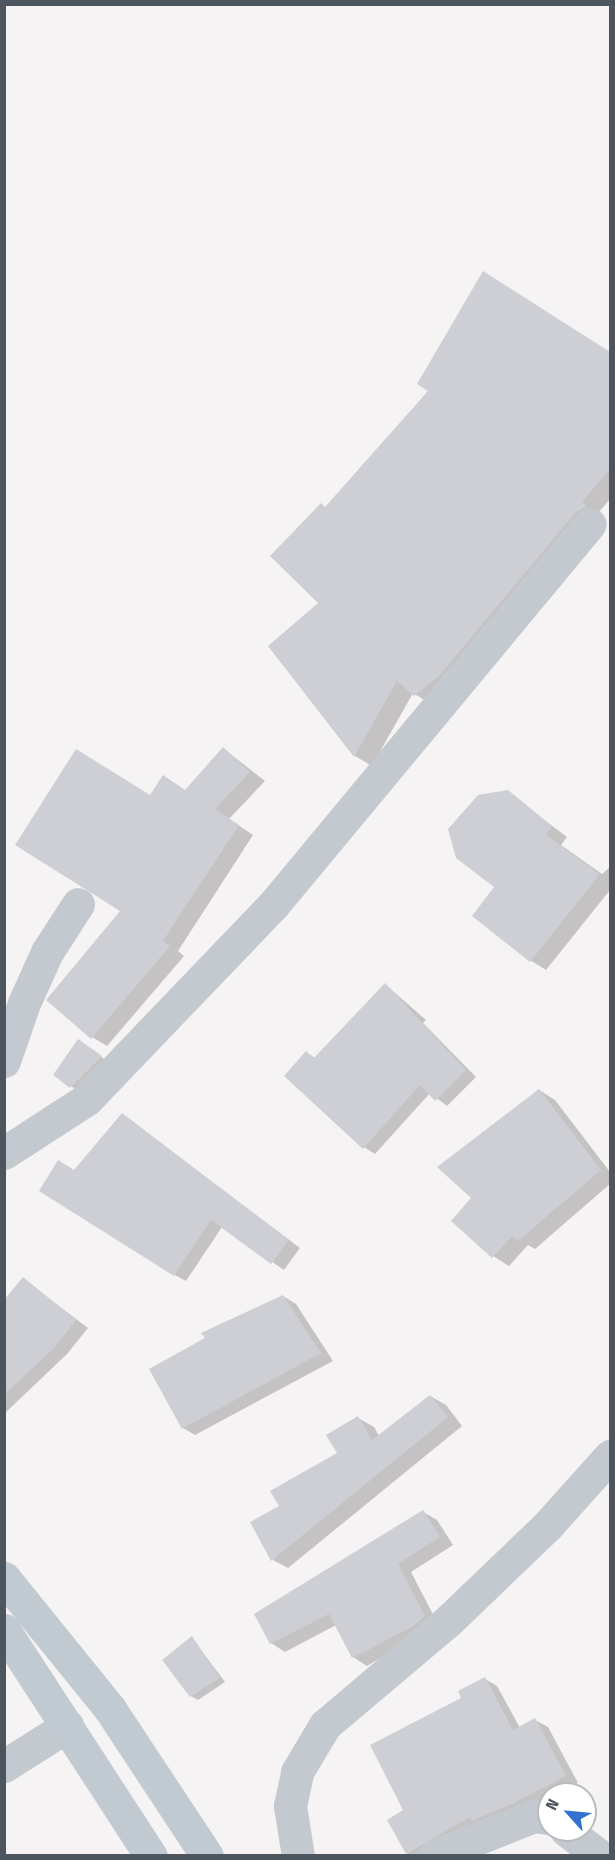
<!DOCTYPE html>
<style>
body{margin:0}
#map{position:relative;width:615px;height:1860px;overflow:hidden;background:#f5f3f3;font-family:"Fira Sans Condensed",sans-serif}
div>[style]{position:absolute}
.shadow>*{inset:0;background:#0003}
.building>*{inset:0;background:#cdcfd4}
.minor>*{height:33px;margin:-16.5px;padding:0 16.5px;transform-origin:16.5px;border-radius:16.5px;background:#c3c9cf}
.tertiary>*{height:33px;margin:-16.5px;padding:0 16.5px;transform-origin:16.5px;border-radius:16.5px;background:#c3c9cf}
.secondary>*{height:33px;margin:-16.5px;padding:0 16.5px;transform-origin:16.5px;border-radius:16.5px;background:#c1c9d1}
span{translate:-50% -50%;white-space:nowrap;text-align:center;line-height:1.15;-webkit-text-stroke:5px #fff;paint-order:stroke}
.frame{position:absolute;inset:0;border:6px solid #4d555e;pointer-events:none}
.north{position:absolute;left:537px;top:1782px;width:60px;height:60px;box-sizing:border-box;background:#fff;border:2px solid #b8bbbf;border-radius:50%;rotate:297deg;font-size:16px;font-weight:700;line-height:24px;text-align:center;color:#4d555e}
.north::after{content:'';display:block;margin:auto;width:21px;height:27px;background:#3271d0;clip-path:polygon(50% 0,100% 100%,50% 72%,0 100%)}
</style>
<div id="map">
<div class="shadow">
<div style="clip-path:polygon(501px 283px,610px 353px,610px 499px,433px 705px,413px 693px,372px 766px,355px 756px,270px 646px,320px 603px,326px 508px,431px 391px)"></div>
<div style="clip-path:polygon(224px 749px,265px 781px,229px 819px,253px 835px,178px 951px,184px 956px,107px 1046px,92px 1037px,151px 797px,164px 777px,186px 791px)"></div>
<div style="clip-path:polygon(507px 792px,567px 837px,561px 845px,602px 874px,610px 867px,610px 890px,546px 970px,530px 960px,496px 887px)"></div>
<div style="clip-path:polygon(386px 985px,426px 1020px,423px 1023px,476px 1077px,447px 1106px,430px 1093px,375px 1154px,364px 1147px,307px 1053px,315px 1058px)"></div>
<div style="clip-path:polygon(85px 1045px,107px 1061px,77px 1090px,71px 1086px)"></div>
<div style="clip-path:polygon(539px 1090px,555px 1100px,610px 1172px,610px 1184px,535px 1249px,528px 1245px,509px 1266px,493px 1256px,473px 1198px)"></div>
<div style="clip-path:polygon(123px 1115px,300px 1248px,284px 1270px,222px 1227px,186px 1281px,175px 1275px)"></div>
<div style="clip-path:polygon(23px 1279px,88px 1328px,67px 1354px,4px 1414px,4px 1303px)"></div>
<div style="clip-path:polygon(283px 1296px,296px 1304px,333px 1361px,195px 1435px,183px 1428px)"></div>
<div style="clip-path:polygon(430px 1396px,446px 1405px,462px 1426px,288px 1568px,273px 1560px,281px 1507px,339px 1454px,358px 1418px,374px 1427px,379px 1436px)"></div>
<div style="clip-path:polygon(423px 1512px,437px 1520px,453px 1545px,411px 1572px,438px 1624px,367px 1666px,353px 1657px,336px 1625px,285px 1652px,271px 1643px)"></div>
<div style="clip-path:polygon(192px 1638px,225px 1682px,198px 1700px,191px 1696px)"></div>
<div style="clip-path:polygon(485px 1679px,497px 1686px,520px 1728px,535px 1720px,548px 1727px,578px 1783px,428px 1856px,411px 1856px,407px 1853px,405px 1810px,463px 1698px)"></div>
</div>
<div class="building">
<div style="clip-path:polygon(483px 271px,610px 352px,610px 469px,582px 502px,587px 506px,576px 512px,440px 675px,414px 696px,397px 681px,354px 757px,268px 646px,318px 603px,270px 556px,321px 503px,325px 507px,428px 391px,417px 384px)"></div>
<div style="clip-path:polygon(223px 747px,250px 772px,215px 809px,239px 825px,163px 941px,170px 946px,91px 1039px,46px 1000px,120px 911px,15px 845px,76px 749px,150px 795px,163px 775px,185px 790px)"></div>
<div style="clip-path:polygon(508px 790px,552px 826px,546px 835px,600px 874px,530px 962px,472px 916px,494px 887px,456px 858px,448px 829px,478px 795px)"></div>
<div style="clip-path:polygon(385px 983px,466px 1070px,435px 1101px,420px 1085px,363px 1149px,284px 1076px,306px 1051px,314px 1058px)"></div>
<div style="clip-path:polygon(78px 1039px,102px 1056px,70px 1088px,53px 1075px)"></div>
<div style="clip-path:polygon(539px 1089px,601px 1170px,518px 1241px,512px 1236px,492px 1258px,451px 1221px,471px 1198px,437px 1167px)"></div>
<div style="clip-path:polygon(122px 1113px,289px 1240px,271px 1264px,211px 1220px,174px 1276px,39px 1191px,58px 1160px,74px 1170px)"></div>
<div style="clip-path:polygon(23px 1277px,76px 1320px,55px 1347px,4px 1395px,4px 1300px)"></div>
<div style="clip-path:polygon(283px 1295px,321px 1353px,182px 1429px,149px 1369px,205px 1338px,201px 1333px)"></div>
<div style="clip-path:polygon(430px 1395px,448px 1417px,271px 1561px,250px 1522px,279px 1506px,270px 1491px,337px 1453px,326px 1435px,358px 1416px,372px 1440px)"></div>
<div style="clip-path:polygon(423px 1510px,440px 1537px,398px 1564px,425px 1616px,412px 1627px,352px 1658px,329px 1614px,270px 1644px,254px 1614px)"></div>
<div style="clip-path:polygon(192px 1636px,220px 1678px,190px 1697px,162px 1660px)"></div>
<div style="clip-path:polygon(485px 1677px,513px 1730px,535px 1718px,566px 1776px,512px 1804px,472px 1821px,470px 1817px,406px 1854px,387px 1820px,403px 1810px,370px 1745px,461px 1698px,458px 1691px)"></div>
</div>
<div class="minor">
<div style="left:4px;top:1061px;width:61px;rotate:-71deg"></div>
<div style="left:24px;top:1003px;width:56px;rotate:-65.7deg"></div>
<div style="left:47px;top:952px;width:57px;rotate:-57.1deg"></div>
<div style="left:4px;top:1153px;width:99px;rotate:-33deg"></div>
<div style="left:87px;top:1099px;width:270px;rotate:-46.2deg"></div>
<div style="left:274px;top:904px;width:494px;rotate:-50.3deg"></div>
<div style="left:4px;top:1766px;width:75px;rotate:-32.4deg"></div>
<div style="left:566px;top:1830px;width:43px;rotate:37.4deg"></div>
<div style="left:434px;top:1856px;width:108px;rotate:-21.8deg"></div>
<div style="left:534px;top:1816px;width:15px;rotate:8deg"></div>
</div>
<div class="tertiary">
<div style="left:298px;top:1856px;width:51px;rotate:-99.1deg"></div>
<div style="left:290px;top:1806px;width:35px;rotate:-78deg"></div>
<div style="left:297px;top:1772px;width:55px;rotate:-59.2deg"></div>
<div style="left:325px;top:1725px;width:160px;rotate:-40.2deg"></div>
<div style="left:447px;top:1622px;width:140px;rotate:-43.8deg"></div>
<div style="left:548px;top:1525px;width:93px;rotate:-48.1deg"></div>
</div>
<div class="secondary">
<div style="left:4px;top:1578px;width:169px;rotate:51deg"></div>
<div style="left:110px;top:1709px;width:176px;rotate:56.6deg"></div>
<div style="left:4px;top:1630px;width:270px;rotate:57deg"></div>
</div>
<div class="frame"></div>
<div class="north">N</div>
</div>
